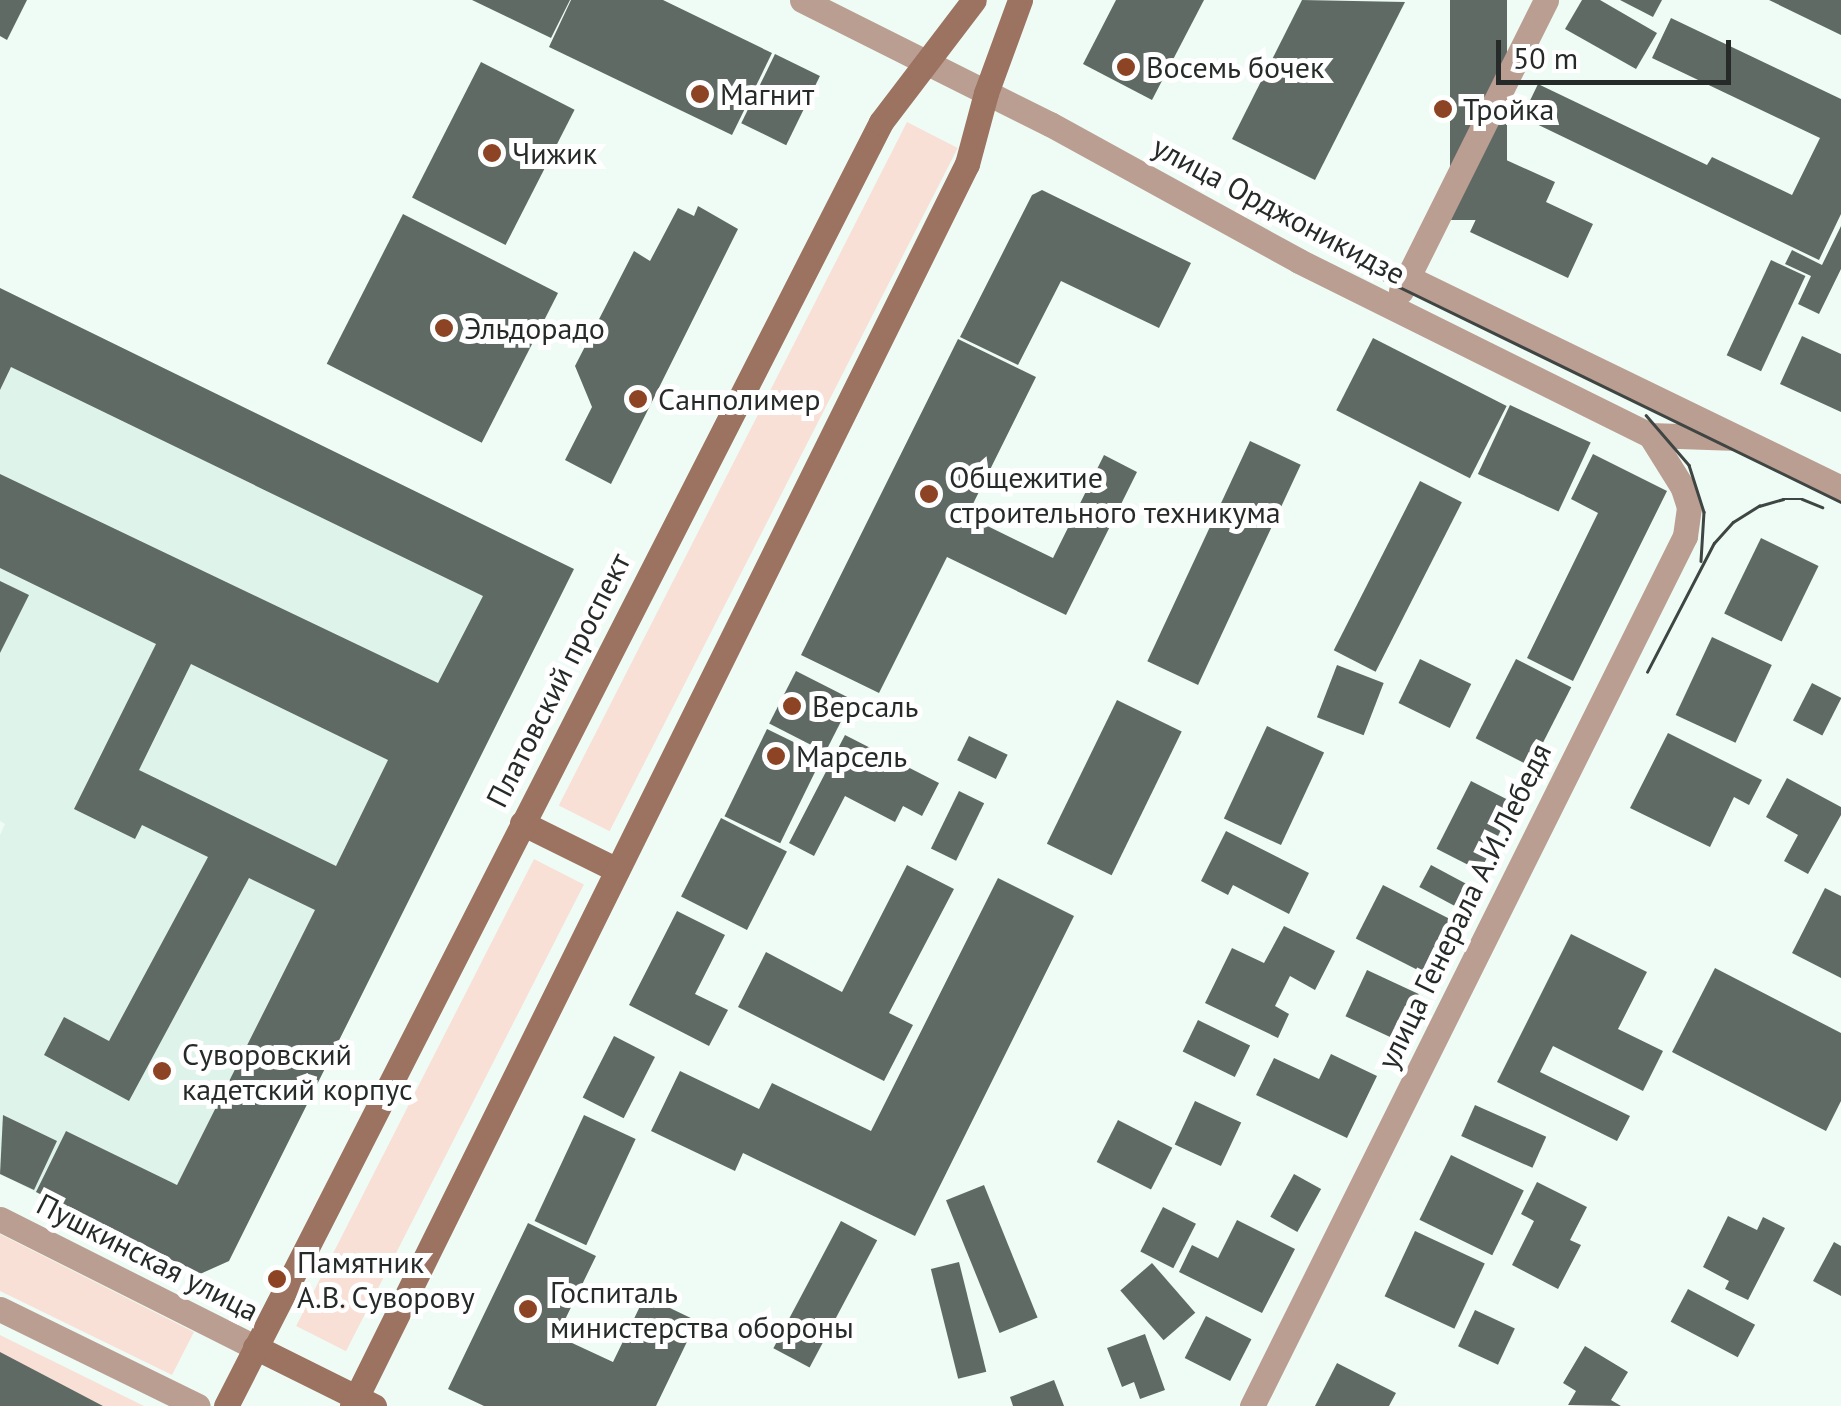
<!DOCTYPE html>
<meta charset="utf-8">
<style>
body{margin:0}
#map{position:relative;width:1841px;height:1406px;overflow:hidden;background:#effcf6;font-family:"PT Sans",sans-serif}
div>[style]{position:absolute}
.built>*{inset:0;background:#def3e9}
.green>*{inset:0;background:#f9e0d6;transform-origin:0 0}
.building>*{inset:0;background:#5f6a64;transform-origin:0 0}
.minor>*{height:25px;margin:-12.5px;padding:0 12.5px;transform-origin:12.5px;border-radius:12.5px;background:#bb9e92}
.tertiary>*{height:25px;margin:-12.5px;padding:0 12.5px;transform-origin:12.5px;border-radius:12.5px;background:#bb9e92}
.secondary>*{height:25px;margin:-12.5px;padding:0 12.5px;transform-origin:12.5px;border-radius:12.5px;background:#9c7260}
.tram>*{height:2.5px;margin:-1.25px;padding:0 1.25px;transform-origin:1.25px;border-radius:1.25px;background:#3f4542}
.dots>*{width:28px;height:28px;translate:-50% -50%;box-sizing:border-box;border:5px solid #fff;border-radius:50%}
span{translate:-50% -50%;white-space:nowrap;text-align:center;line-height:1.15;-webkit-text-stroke:10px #fff;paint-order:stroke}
.poi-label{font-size:30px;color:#262b29}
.left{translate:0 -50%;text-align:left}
.street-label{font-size:30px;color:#262b29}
.scale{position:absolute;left:1496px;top:40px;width:235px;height:45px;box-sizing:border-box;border:5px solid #262b29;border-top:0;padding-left:12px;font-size:30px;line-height:35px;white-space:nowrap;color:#262b29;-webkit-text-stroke:8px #fff;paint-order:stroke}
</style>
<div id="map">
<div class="built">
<div style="clip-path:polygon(0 288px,574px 569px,229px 1261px,200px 1274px,0 1174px,0 835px,5px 824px,0 821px)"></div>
</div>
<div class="green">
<div style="left:907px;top:122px;width:57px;height:767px;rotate:27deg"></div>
<div style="left:534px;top:859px;width:56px;height:524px;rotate:27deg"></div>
<div style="clip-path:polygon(0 1234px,194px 1332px,172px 1375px,0 1291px)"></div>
<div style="clip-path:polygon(0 1335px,144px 1406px,0 1406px)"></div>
</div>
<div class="building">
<div style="clip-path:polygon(0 0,27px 0,7px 40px,0 36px)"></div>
<div style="clip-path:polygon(472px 0,570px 0,551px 38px)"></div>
<div style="clip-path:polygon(571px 0,663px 0,772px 53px,732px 135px,549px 47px)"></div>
<div style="clip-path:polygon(1116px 0,1204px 0,1152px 100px,1083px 64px)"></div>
<div style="clip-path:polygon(1302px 0,1405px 2px,1315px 180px,1232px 139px)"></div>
<div style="left:1450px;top:0;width:57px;height:220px"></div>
<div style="clip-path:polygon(1582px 0,1600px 0,1657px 33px,1636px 69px,1565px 29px)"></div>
<div style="clip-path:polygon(1620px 0,1662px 0,1653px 17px)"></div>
<div style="clip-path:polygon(1769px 0,1841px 0,1841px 35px)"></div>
<div style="clip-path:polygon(1671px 18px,1841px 99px,1841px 214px,1819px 260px,1522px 117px,1538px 84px,1707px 165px,1712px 157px,1792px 195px,1820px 138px,1652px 58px)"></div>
<div style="left:775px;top:54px;width:50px;height:77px;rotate:26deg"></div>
<div style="left:481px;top:62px;width:105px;height:152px;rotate:27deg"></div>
<div style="clip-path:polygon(1504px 159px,1555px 182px,1546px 202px,1593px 224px,1568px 278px,1470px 232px)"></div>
<div style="clip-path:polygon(1042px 190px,1191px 263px,1159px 328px,1061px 281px,1018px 365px,960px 337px,1032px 195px)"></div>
<div style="clip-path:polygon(698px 206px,738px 229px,611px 484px,565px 460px,592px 407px,575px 366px,634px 251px,650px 261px,678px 208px,694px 216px)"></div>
<div style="left:403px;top:214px;width:174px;height:168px;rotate:27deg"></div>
<div style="clip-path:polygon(1841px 226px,1841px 269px,1819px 314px,1798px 304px,1811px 276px,1785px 264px,1792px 250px,1822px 265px)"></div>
<div style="left:1771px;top:260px;width:38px;height:105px;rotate:25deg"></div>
<div style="clip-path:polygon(evenodd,0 288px,574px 569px,229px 1261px,200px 1274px,36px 1192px,66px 1131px,177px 1185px,315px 910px,249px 878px,129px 1101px,44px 1055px,64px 1017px,109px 1041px,208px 857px,142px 825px,135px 839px,74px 809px,156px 644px,0 568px,0 474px,438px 683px,483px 596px,11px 367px,0 390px,0 288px,191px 664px,388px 760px,336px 866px,139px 770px,191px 664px)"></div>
<div style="clip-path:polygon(1802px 336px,1841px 354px,1841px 412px,1780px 384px)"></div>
<div style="left:1373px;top:338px;width:150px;height:81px;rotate:27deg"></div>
<div style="clip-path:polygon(958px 339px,1036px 377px,967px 516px,1053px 558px,1104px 455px,1137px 472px,1066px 615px,947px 557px,879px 693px,801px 655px)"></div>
<div style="left:1510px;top:405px;width:89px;height:76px;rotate:25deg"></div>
<div style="left:1250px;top:441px;width:56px;height:243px;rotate:25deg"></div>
<div style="clip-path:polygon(1593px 454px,1667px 491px,1573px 681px,1527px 658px,1598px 513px,1571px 499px)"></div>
<div style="left:1420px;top:481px;width:47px;height:190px;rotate:27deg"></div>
<div style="left:1761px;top:538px;width:64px;height:84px;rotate:26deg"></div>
<div style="clip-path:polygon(0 581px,29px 595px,0 653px)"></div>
<div style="left:1712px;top:637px;width:66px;height:86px;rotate:25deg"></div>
<div style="left:1420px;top:659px;width:57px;height:49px;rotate:26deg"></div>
<div style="left:1516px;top:659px;width:62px;height:89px;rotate:27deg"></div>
<div style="left:1337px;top:665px;width:50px;height:56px;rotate:21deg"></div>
<div style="left:796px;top:671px;width:63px;height:59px;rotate:27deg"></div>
<div style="left:1812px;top:683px;width:33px;height:42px;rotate:27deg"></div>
<div style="left:1117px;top:700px;width:72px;height:160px;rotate:26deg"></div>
<div style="left:1267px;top:726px;width:63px;height:102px;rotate:25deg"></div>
<div style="left:767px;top:729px;width:62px;height:97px;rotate:26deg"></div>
<div style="clip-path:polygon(1668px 733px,1762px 780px,1749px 805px,1734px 797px,1710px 847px,1630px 808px)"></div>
<div style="clip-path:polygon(845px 735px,939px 783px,922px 816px,903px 806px,895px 822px,845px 796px,814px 856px,789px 843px)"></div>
<div style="left:969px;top:736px;width:43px;height:27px;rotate:26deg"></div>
<div style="clip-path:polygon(1787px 778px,1841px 807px,1841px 815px,1808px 874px,1784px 861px,1798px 835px,1766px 817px)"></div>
<div style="left:1471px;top:781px;width:49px;height:76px;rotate:27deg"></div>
<div style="left:959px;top:791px;width:28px;height:64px;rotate:26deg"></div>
<div style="left:721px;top:818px;width:74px;height:88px;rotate:27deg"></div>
<div style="clip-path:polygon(1226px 831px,1309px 873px,1289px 914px,1233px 885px,1228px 895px,1201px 881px)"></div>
<div style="clip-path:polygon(907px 865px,954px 889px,889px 1013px,913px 1025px,884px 1081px,738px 1007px,766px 952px,842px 992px)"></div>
<div style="left:1431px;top:865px;width:53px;height:25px;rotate:28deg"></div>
<div style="clip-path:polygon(998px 878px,1074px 916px,915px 1236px,743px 1153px,735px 1171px,651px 1131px,680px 1071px,759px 1109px,772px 1083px,871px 1131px)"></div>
<div style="left:1383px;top:885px;width:85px;height:60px;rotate:27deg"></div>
<div style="clip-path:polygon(1825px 888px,1841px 896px,1841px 978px,1792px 953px)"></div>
<div style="clip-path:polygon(677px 911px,725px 935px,695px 994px,728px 1010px,709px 1046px,629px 1005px)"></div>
<div style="clip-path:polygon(1284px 926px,1335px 951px,1315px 990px,1290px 976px,1275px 1006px,1289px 1014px,1278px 1038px,1205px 1003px,1232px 948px,1264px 963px)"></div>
<div style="clip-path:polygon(1571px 934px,1647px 972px,1618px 1029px,1663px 1051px,1643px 1091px,1553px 1046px,1540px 1072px,1630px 1116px,1617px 1141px,1497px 1082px)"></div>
<div style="clip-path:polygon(1715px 968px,1841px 1033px,1841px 1101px,1826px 1131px,1672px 1052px)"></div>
<div style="left:1367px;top:970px;width:57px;height:51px;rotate:25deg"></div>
<div style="left:1198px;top:1020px;width:58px;height:35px;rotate:26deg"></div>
<div style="left:614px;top:1036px;width:46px;height:69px;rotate:27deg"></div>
<div style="clip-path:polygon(1331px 1054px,1377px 1076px,1347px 1138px,1256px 1095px,1274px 1058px,1319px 1079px)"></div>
<div style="left:1195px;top:1101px;width:51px;height:48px;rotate:25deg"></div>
<div style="left:1475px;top:1105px;width:78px;height:34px;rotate:24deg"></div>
<div style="clip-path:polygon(3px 1115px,57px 1141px,34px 1190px,0 1174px)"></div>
<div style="left:584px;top:1115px;width:57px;height:117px;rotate:25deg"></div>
<div style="left:1118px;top:1120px;width:61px;height:47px;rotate:27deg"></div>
<div style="left:1451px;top:1155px;width:81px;height:72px;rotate:26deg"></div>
<div style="left:1294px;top:1174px;width:31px;height:49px;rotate:29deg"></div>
<div style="clip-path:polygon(1537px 1182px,1587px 1207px,1570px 1240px,1581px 1245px,1558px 1289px,1512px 1265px,1534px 1221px,1521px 1214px)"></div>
<div style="left:984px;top:1185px;width:143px;height:41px;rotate:68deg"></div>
<div style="left:1163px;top:1207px;width:37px;height:50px;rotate:27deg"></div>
<div style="clip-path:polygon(1728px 1216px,1757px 1230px,1763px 1217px,1785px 1228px,1748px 1300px,1725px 1289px,1729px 1281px,1703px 1267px)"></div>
<div style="clip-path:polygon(1237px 1220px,1295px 1249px,1262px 1313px,1179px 1272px,1192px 1245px,1218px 1258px)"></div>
<div style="left:841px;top:1221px;width:41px;height:144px;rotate:28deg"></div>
<div style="clip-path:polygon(528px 1223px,596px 1256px,557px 1336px,613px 1362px,645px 1296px,697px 1321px,656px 1406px,484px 1406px,448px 1389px)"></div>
<div style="left:1415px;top:1231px;width:77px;height:72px;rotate:25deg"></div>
<div style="clip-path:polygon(1834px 1242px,1841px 1246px,1841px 1296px,1813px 1281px)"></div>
<div style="left:959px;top:1262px;width:113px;height:29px;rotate:76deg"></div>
<div style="left:1152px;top:1263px;width:66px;height:42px;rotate:49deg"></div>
<div style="left:1688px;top:1289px;width:76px;height:37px;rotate:28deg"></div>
<div style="left:1475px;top:1310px;width:44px;height:40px;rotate:25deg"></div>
<div style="left:1206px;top:1316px;width:51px;height:47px;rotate:27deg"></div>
<div style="clip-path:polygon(1145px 1334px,1165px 1390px,1140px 1399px,1134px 1382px,1122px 1387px,1107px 1348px)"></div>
<div style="clip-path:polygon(1585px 1346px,1628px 1372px,1611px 1400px,1621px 1406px,1568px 1405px,1576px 1391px,1563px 1383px)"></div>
<div style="clip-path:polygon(0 1352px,103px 1406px,0 1406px)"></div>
<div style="clip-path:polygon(1337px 1363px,1396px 1393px,1389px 1406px,1315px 1406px)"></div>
<div style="clip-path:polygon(1054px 1380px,1064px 1406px,1013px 1406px,1010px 1397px)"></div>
</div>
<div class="minor">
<div style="left:802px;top:0;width:277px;rotate:26.6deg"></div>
<div style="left:1050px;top:124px;width:284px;rotate:28.8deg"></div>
<div style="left:1299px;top:261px;width:392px;rotate:26.4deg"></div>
<div style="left:1650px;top:435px;width:87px;rotate:2deg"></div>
<div style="left:1409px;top:278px;width:480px;rotate:25.9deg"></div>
<div style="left:1401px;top:291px;width:325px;rotate:-63.5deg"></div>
<div style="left:1252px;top:1406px;width:972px;rotate:-63.54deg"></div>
<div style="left:1685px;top:536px;width:29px;rotate:-82deg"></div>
<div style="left:1689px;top:507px;width:20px;rotate:-108deg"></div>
<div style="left:1683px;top:488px;width:62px;rotate:-121.9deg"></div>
</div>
<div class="tertiary">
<div style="left:0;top:1219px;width:285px;rotate:26.7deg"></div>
<div style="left:0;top:1309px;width:220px;rotate:26.1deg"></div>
</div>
<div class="secondary">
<div style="left:522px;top:823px;width:106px;rotate:26.3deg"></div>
<div style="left:255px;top:1347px;width:133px;rotate:26.4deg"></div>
<div style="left:226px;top:1406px;width:1441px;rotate:-62.97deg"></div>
<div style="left:881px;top:122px;width:153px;rotate:-52.7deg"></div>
<div style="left:352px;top:1406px;width:1386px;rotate:-63.66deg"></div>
<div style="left:967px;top:164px;width:73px;rotate:-75deg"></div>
<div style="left:986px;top:93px;width:99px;rotate:-69.9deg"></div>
</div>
<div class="tram">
<div style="left:1342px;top:259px;width:555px;rotate:25.96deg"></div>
<div style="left:1646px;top:415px;width:66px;rotate:49.3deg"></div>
<div style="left:1689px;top:465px;width:49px;rotate:72.3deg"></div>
<div style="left:1704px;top:512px;width:49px;rotate:93.5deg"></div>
<div style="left:1647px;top:672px;width:145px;rotate:-62.6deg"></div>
<div style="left:1714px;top:543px;width:28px;rotate:-48deg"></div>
<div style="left:1733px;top:522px;width:31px;rotate:-32deg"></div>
<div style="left:1759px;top:506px;width:25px;rotate:-16deg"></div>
<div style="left:1783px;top:499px;width:19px"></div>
<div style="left:1802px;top:499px;width:22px;rotate:22deg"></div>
</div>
<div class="dots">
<div style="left:1126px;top:67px;background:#8c4424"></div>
<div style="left:700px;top:94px;background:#8c4424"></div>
<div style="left:1443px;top:109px;background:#8c4424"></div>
<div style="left:492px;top:153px;background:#8c4424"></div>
<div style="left:444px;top:328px;background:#8c4424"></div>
<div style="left:638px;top:399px;background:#8c4424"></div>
<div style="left:929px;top:494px;background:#8c4424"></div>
<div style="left:792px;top:706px;background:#8c4424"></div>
<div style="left:776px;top:756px;background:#8c4424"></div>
<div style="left:162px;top:1071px;background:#8c4424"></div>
<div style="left:277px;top:1279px;background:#8c4424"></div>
<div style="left:528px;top:1309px;background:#8c4424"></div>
</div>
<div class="poi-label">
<span class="left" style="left:1146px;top:67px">Восемь бочек</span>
<span class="left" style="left:720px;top:94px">Магнит</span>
<span class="left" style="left:1463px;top:109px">Тройка</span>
<span class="left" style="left:512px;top:153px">Чижик</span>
<span class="left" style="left:464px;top:328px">Эльдорадо</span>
<span class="left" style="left:658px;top:399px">Санполимер</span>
<span class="left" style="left:949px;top:494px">Общежитие<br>строительного техникума</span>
<span class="left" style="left:812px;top:706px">Версаль</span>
<span class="left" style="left:796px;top:756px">Марсель</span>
<span class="left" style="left:182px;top:1071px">Суворовский<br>кадетский корпус</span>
<span class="left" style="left:297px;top:1279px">Памятник<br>А.В. Суворову</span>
<span class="left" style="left:550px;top:1309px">Госпиталь<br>министерства обороны</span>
</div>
<div class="street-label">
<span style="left:1279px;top:210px;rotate:28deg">улица Орджоникидзе</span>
<span style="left:558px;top:680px;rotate:-63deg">Платовский проспект</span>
<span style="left:1464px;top:906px;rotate:-64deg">улица Генерала А.И.Лебедя</span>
<span style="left:148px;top:1257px;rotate:27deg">Пушкинская улица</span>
</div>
<div class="scale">50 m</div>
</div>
